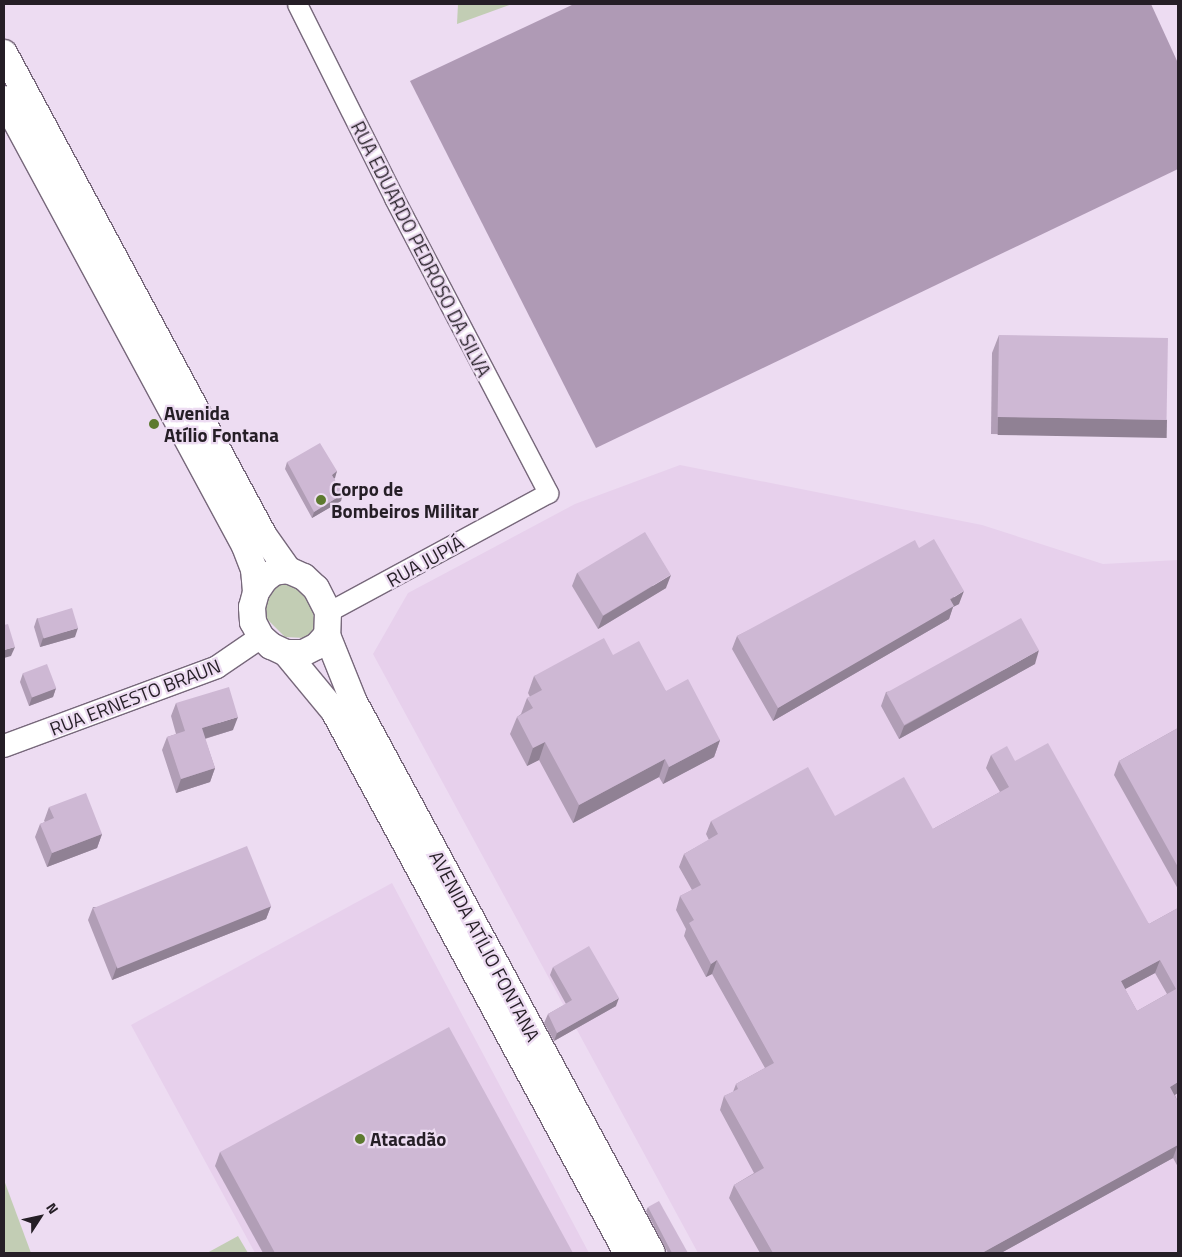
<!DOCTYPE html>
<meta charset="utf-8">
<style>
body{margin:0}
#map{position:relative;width:1182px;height:1257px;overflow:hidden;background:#eddcf2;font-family:"Titillium Web",sans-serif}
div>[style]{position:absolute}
.built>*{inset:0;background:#e7d0ec}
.green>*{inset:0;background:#c2cdb4}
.water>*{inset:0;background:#af9ab5}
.roads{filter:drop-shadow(1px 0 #77687b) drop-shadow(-1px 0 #77687b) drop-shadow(0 1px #77687b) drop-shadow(0 -1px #77687b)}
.minor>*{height:19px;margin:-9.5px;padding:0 9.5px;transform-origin:9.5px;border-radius:9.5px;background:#fff}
.tertiary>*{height:22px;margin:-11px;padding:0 11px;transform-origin:11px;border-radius:11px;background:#fff}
.secondary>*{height:26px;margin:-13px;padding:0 13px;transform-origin:13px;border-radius:13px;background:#fff}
.wall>*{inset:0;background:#b19eb6}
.shaded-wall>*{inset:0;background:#908194;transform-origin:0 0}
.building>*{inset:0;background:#ceb8d4;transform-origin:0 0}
.dots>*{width:14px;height:14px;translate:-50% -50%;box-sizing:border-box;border:2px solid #eddcf2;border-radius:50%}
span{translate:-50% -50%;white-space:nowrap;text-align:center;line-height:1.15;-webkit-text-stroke:4.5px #eddcf2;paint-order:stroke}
.street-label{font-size:19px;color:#251e26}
.poi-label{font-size:19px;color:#251e26;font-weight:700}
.left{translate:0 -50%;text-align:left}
.frame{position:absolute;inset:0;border:5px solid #251e26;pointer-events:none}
.north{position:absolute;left:15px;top:1192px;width:50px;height:50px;-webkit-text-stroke:4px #eddcf2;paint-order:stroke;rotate:55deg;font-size:14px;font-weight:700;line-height:20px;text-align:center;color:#251e26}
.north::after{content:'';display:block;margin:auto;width:18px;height:22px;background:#251e26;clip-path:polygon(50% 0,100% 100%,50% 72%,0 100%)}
</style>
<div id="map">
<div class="built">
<div style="clip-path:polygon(680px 465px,982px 525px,1103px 564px,1178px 560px,1178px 1253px,698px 1253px,373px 654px,408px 593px,575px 504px)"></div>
<div style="clip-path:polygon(392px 883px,589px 1253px,255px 1253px,131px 1025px)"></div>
</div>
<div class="green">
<div style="clip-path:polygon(458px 4px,512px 4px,457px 24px)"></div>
<div style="clip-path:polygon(279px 582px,298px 586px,311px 603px,316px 627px,305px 638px,285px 637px,267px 619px,264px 605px,274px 583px)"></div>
<div style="clip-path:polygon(4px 1180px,31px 1253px,4px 1253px)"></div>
<div style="clip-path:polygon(238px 1236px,248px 1253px,207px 1253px)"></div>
</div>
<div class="water">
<div style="clip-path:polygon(574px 4px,1151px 4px,1178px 63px,1178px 169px,596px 448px,410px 81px)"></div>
</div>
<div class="roads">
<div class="minor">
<div style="left:297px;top:4px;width:217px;rotate:63.4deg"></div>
<div style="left:394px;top:198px;width:333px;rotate:62.4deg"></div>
<div style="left:548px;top:493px;width:250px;rotate:151.6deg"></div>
</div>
<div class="tertiary">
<div style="left:4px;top:746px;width:227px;rotate:-20.3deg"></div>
<div style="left:217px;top:667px;width:53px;rotate:-34.3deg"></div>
</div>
<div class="secondary">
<div style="left:4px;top:53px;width:549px;rotate:61.71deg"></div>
<div style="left:264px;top:536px;width:42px;rotate:54.8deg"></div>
<div style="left:4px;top:99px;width:508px;rotate:61.67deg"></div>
<div style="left:245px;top:546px;width:25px;rotate:69deg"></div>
<div style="left:254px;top:569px;width:23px;rotate:85deg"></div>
<div style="left:288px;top:570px;width:17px;rotate:24deg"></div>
<div style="left:304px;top:577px;width:16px;rotate:43deg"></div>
<div style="left:316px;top:588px;width:27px;rotate:63deg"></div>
<div style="left:328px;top:612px;width:23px;rotate:92deg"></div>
<div style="left:327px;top:635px;width:15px;rotate:132deg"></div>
<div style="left:317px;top:646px;width:16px;rotate:153deg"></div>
<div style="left:303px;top:653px;width:17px;rotate:180deg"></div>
<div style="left:286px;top:653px;width:17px;rotate:-155deg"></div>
<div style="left:271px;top:646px;width:13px;rotate:-138deg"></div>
<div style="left:261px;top:637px;width:17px;rotate:-118deg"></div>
<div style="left:253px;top:622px;width:15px;rotate:-94deg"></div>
<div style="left:252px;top:607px;width:16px;rotate:-75deg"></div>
<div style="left:256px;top:592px;width:14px;rotate:-56deg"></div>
<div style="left:264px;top:580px;width:13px;rotate:-39deg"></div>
<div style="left:274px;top:572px;width:14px;rotate:-8deg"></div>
<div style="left:327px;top:635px;width:72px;rotate:68.1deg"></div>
<div style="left:354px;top:702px;width:626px;rotate:61.59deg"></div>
<div style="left:286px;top:653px;width:75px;rotate:50.4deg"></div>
<div style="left:334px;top:711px;width:616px;rotate:61.6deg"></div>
</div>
</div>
<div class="wall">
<div style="clip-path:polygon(999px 335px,1167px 420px,1161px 437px,991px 434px,992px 353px)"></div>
<div style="clip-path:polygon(287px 462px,337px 471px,334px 478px,341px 501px,312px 518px,285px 469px)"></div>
<div style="clip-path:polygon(919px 548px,959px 604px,953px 607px,949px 619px,773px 721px,732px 649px,737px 636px)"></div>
<div style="clip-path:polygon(577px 573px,666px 588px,598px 629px,572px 586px)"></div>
<div style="clip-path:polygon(37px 618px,75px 637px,40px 647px,34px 627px)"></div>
<div style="clip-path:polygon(613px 655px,666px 691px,720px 740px,714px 757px,663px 784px,659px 777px,573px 823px,539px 760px,527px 766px,510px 734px,517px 717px,521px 714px,527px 698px,530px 697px,528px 693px,534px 676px)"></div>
<div style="clip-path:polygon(1035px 664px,899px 739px,881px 706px,886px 692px)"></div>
<div style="clip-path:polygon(23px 673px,56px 688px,53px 697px,29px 706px,20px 682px)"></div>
<div style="clip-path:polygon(176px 703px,233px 730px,205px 739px,215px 768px,210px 782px,176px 793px,162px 750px,167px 737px,176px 734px,171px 716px)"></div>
<div style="clip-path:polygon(1178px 728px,1178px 889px,1114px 775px,1119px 761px)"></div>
<div style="clip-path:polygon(evenodd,991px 755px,1015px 761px,1149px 924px,1178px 908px,1178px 1093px,1175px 1095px,1178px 1102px,1178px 1167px,1173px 1158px,1001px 1253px,760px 1253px,729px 1198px,734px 1185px,754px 1173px,720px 1110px,724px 1096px,733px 1092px,736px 1084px,765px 1068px,712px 974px,706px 977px,684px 936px,686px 929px,676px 910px,680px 896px,692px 890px,679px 867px,684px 854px,709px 840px,706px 834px,711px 821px,933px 829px,1000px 792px,986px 768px,991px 755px,1155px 973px,1167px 994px,1137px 1011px,1125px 989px,1155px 973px)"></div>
<div style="clip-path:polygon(49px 807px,102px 834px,97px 848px,47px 867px,35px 837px,40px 824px,45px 822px,44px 821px)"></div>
<div style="clip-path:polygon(271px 906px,266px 919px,112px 980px,88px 920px,93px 907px)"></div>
<div style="clip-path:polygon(553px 967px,616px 1006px,554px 1041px,544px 1023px,548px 1014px,566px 1004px,550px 975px)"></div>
<div style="clip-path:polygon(220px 1152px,573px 1253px,263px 1253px,215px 1166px)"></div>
<div style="clip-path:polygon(648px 1207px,688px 1253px,668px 1253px,646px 1211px)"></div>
</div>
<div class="shaded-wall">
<div style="left:998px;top:417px;width:169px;height:18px;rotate:1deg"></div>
<div style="clip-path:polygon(337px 471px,335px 478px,329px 482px,332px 475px)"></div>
<div style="clip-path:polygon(343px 494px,341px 501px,312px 518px,314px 512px)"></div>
<div style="clip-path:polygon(671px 575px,666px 588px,598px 629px,603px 616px)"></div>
<div style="clip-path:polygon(964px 591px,959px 604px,953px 607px,949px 619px,773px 721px,778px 708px)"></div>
<div style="clip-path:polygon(78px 628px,75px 637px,40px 647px,43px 638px)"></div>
<div style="clip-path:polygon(15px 647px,11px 656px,4px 658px,4px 650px)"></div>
<div style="clip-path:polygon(1039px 650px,1035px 664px,899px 739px,904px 726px)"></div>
<div style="clip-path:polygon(56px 688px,53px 697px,29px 706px,32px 697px)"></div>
<div style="clip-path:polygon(238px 717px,233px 730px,197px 741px,202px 728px)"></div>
<div style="clip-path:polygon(720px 740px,714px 757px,663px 784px,669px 767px)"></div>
<div style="clip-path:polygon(545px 742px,539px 760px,527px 766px,533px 748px)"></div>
<div style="clip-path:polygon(665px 759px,659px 777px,573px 823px,579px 805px)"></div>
<div style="clip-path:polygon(215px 768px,210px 782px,176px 793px,181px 779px)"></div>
<div style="clip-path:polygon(102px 834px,97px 848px,47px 867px,52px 853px)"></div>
<div style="clip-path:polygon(271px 906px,266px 919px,112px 980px,117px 966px)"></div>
<div style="clip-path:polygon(717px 960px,712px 974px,706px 977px,711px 964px)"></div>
<div style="clip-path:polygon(1160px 960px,1155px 973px,1116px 994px,1121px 981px)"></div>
<div style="clip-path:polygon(619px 998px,616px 1006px,554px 1041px,557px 1033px)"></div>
<div style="clip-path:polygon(1178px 1082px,1178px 1093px,1165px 1100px,1170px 1087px)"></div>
<div style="clip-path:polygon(1178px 1144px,1173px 1158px,1001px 1253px,982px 1253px)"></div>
</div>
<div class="building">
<div style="left:999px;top:335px;width:169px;height:82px;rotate:1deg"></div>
<div style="clip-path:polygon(320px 443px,337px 471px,332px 475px,343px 494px,314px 512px,287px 462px)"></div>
<div style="left:645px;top:532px;width:50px;height:79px;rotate:59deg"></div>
<div style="clip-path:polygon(934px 539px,964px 591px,950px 599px,954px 606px,778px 708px,737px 636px,915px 540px,919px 548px)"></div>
<div style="left:72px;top:608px;width:21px;height:36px;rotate:73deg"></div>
<div style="left:1021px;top:618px;width:37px;height:154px;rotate:61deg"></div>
<div style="clip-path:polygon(8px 624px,15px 647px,4px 650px,4px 625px)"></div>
<div style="clip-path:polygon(604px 638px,613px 655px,639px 641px,666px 691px,688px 679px,720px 740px,669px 767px,665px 759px,579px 805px,545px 742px,533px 748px,517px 717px,533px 708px,527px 698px,542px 690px,534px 676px)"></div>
<div style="left:47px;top:664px;width:26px;height:26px;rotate:69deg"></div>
<div style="clip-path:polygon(229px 687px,238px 717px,202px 728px,215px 768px,181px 779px,167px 737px,185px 731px,176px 703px)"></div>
<div style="clip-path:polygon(1178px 728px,1178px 867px,1119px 761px)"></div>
<div style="clip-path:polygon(evenodd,1048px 743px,1149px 924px,1178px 908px,1178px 1082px,1170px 1087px,1178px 1102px,1178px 1145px,982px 1253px,773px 1253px,734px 1185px,764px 1168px,724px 1096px,738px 1089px,736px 1084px,774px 1063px,717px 960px,711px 964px,689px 923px,694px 920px,680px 896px,701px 885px,684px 854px,718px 834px,711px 821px,808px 767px,835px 816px,904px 777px,933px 829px,1009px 787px,991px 755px,1007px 746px,1015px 761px,1048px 743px,1160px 960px,1176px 989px,1137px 1011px,1121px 981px,1160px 960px)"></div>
<div style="clip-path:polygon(86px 793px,102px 834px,52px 853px,40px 824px,54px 818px,49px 807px)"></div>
<div style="left:247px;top:846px;width:65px;height:166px;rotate:68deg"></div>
<div style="clip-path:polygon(589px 946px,619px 998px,557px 1033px,548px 1014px,572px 1000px,553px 967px)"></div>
<div style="clip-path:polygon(449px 1027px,573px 1253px,275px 1253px,220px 1152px)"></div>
<div style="clip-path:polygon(659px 1201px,688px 1253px,672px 1253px,648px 1207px)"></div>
</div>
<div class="dots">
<div style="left:154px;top:424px;background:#5d7a2f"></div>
<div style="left:321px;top:500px;background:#5d7a2f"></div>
<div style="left:360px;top:1139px;background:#5d7a2f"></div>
</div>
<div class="street-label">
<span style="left:421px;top:249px;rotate:63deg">RUA EDUARDO PEDROSO DA SILVA</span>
<span style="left:425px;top:561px;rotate:-29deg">RUA JUPIÁ</span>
<span style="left:135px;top:697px;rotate:-21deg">RUA ERNESTO BRAUN</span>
<span style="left:485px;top:946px;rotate:62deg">AVENIDA ATÍLIO FONTANA</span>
</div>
<div class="poi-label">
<span class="left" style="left:164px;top:424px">Avenida<br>Atílio Fontana</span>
<span class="left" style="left:331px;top:500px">Corpo de<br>Bombeiros Militar</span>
<span class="left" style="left:370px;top:1139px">Atacadão</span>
</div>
<div class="frame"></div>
<div class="north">N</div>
</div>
